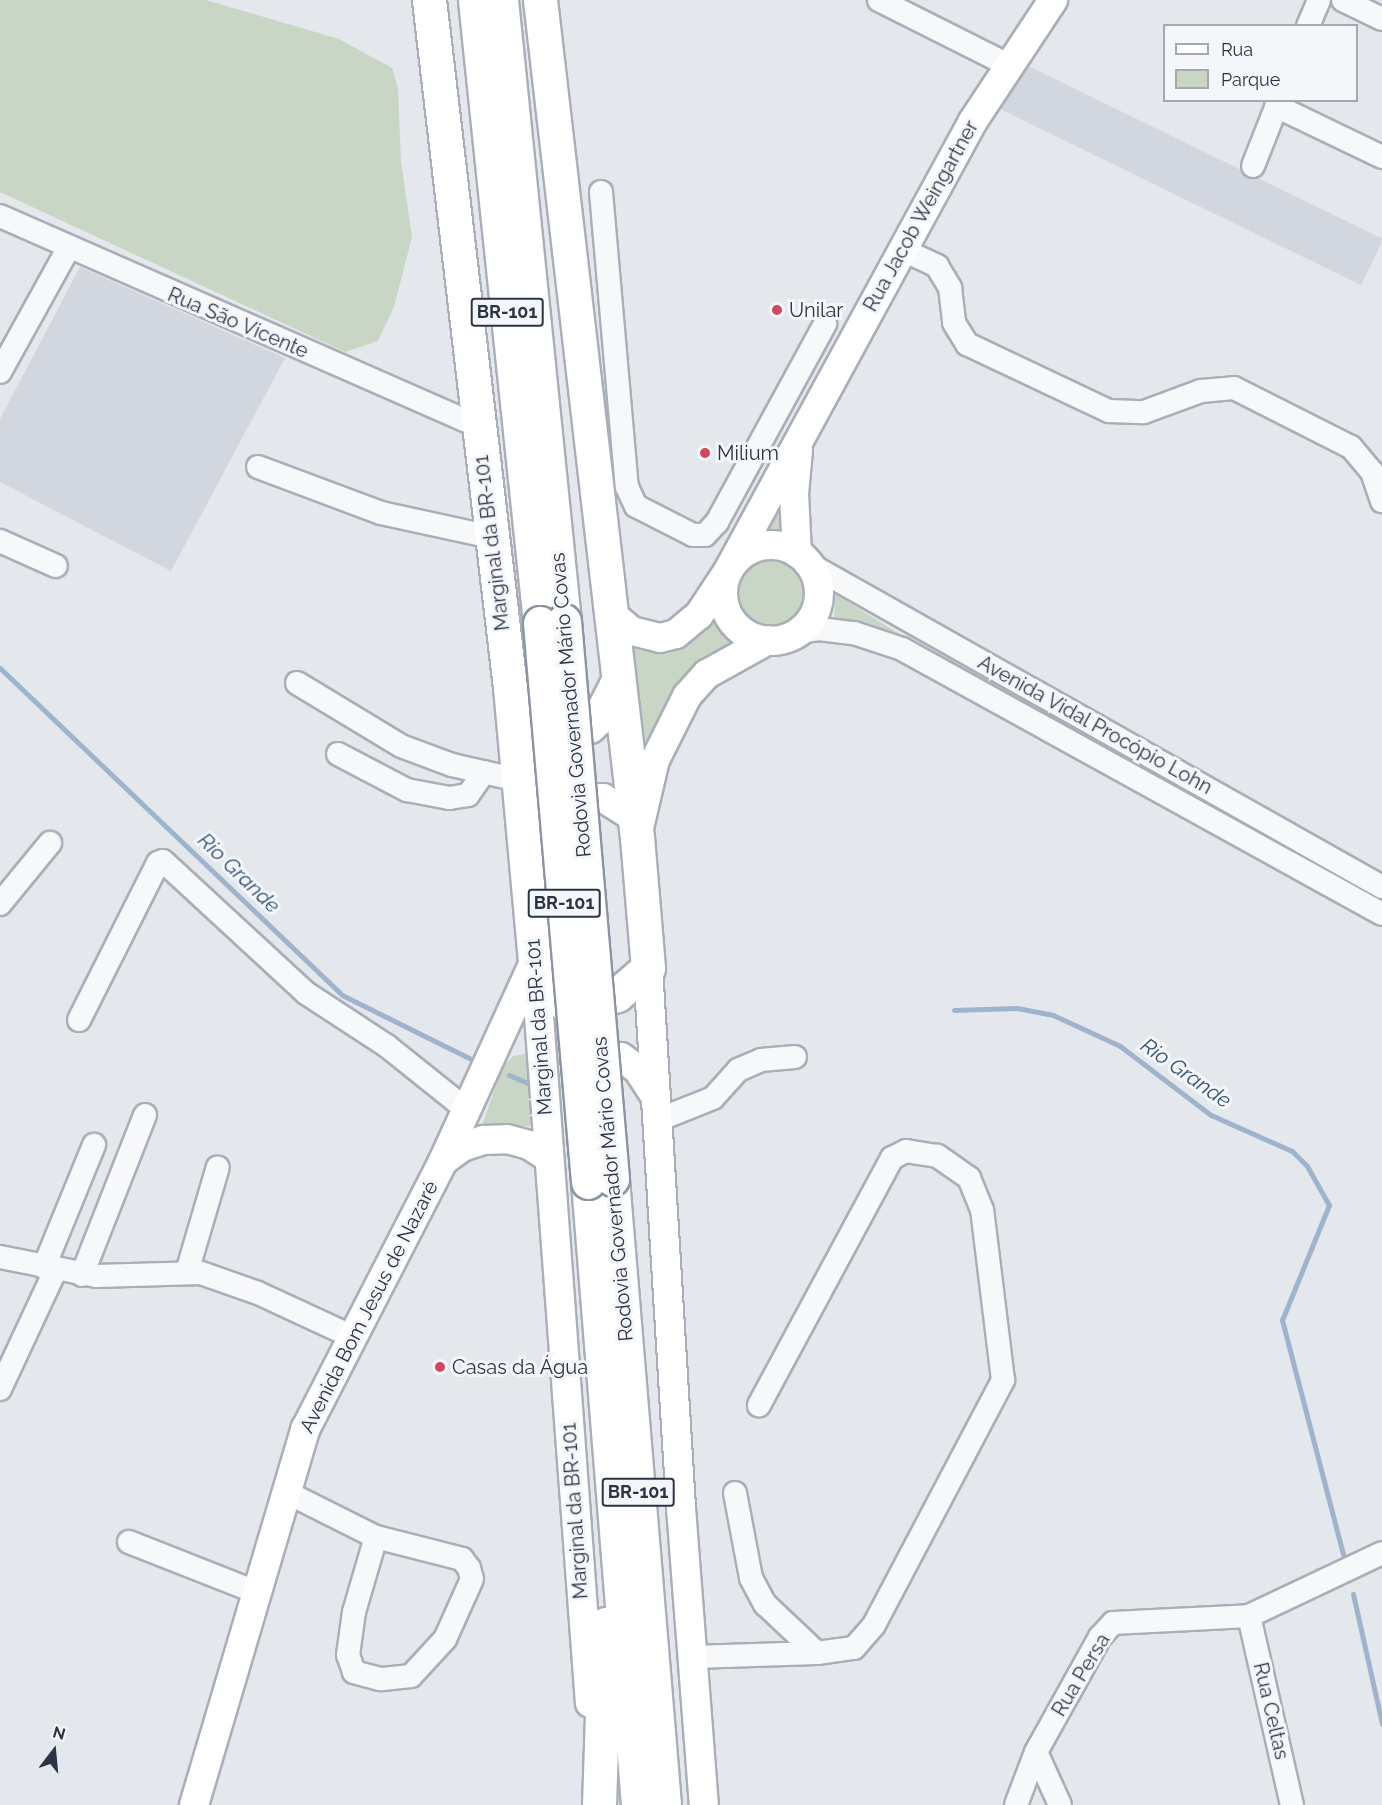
<!DOCTYPE html>
<meta charset="utf-8">
<style>
body{margin:0}
#map{position:relative;width:1382px;height:1805px;overflow:hidden;background:#e4e7ec;font-family:Raleway,sans-serif}
div>[style]{position:absolute}
.built>*{inset:0;background:#d2d6de;transform-origin:0 0}
.green>*{inset:0;background:#c9d6c5}
.round{border-radius:50%}
.stream>*{height:5px;margin:-2.5px;padding:0 2.5px;transform-origin:2.5px;border-radius:2.5px;background:#9fb4cc}
.roads{filter:drop-shadow(2px 0 #a9aeb7) drop-shadow(-2px 0 #a9aeb7) drop-shadow(0 2px #a9aeb7) drop-shadow(0 -2px #a9aeb7)}
.minor>*{height:22px;margin:-11px;padding:0 11px;transform-origin:11px;border-radius:11px;background:#f7f8fa}
.major>*{height:28px;margin:-14px;padding:0 14px;transform-origin:14px;border-radius:14px;background:#fff}
.major>.ring{margin:-14px;padding:0;box-sizing:content-box;background:none;border:28px solid #fff;border-radius:50%}
.highway>*{height:33px;margin:-16.5px;padding:0 16.5px;transform-origin:16.5px;border-radius:16.5px;background:#fff}
.bridges{filter:drop-shadow(2px 0 #8b94a3) drop-shadow(-2px 0 #8b94a3) drop-shadow(0 2px #8b94a3) drop-shadow(0 -2px #8b94a3)}
.highway-bridge>*{height:33px;margin:-16.5px;padding:0 16.5px;transform-origin:16.5px;border-radius:16.5px;background:#fff}
.dots>*{width:16px;height:16px;translate:-50% -50%;box-sizing:border-box;border:3px solid #f4f6f9;border-radius:50%}
span{translate:-50% -50%;white-space:nowrap;text-align:center;line-height:1.15;-webkit-text-stroke:6px #f4f6f9;paint-order:stroke}
.shield-label span{padding:2px 4px;background:#f4f6f9;border:2px solid;border-radius:4px;-webkit-text-stroke-width:0}
.shield-label{font-size:18px;color:#2b3445;font-weight:700}
.street-label{font-size:20px;color:#2b3445}
.poi-label{font-size:20px;color:#2b3445}
.left{translate:0 -50%;text-align:left}
.water-label{font-size:21px;color:#34527a;font-style:italic}
.legend{position:absolute;left:1163px;top:24px;width:195px;height:78px;box-sizing:border-box;background:#f4f6f9;border:2px solid #a4a8b1;margin:0;padding:8px 10px;list-style:none;font-size:18px;color:#2b3445}
.legend li{display:flex;align-items:center;gap:12px;height:30px}
.legend b{width:30px;border:2px solid #a4a8b1}
.north{position:absolute;left:24px;top:1721px;width:60px;height:60px;-webkit-text-stroke:4px #f4f6f9;paint-order:stroke;rotate:16deg;font-size:16px;font-weight:700;line-height:24px;text-align:center;color:#2b3445}
.north::after{content:'';display:block;margin:auto;width:21px;height:27px;background:#2b3445;clip-path:polygon(50% 0,100% 100%,50% 72%,0 100%)}
</style>
<div id="map">
<div class="built">
<div style="left:1022px;top:63px;width:402px;height:51px;rotate:26deg"></div>
<div style="clip-path:polygon(80px 267px,285px 358px,171px 571px,0 482px,0 419px)"></div>
</div>
<div class="green">
<div style="clip-path:polygon(0 0,206px 0,339px 39px,392px 68px,398px 88px,401px 161px,412px 237px,394px 307px,378px 341px,345px 352px,0 192px)"></div>
<div style="clip-path:polygon(783px 486px,786px 539px,765px 535px,757px 538px)"></div>
<div class="round" style="left:735px;top:557px;width:74px;height:74px"></div>
<div style="clip-path:polygon(835px 594px,906px 638px,865px 622px,834px 619px)"></div>
<div style="clip-path:polygon(716px 610px,723px 627px,736px 636px,690px 676px,668px 704px,642px 754px,627px 648px,667px 654px,695px 635px)"></div>
<div style="clip-path:polygon(532px 1053px,537px 1126px,482px 1126px,502px 1068px,513px 1056px)"></div>
</div>
<div class="stream">
<div style="left:0;top:668px;width:473px;rotate:43.7deg"></div>
<div style="left:342px;top:995px;width:153px;rotate:26.4deg"></div>
<div style="left:954px;top:1010px;width:63px;rotate:-1.8deg"></div>
<div style="left:1017px;top:1008px;width:37px;rotate:11deg"></div>
<div style="left:1053px;top:1015px;width:74px;rotate:24.8deg"></div>
<div style="left:1120px;top:1046px;width:114px;rotate:37.2deg"></div>
<div style="left:1211px;top:1115px;width:89px;rotate:24deg"></div>
<div style="left:1292px;top:1151px;width:21px;rotate:45deg"></div>
<div style="left:1307px;top:1166px;width:45px;rotate:60.6deg"></div>
<div style="left:1329px;top:1205px;width:124px;rotate:112.2deg"></div>
<div style="left:1282px;top:1320px;width:243px;rotate:75.4deg"></div>
<div style="left:509px;top:1075px;width:21px;rotate:23deg"></div>
<div style="left:1353px;top:1594px;width:133px;rotate:77.4deg"></div>
</div>
<div class="roads">
<div class="minor">
<div style="left:879px;top:0;width:144px;rotate:26.7deg"></div>
<div style="left:1343px;top:0;width:43px;rotate:26deg"></div>
<div style="left:1308px;top:26px;width:28px;rotate:-67deg"></div>
<div style="left:1276px;top:106px;width:118px;rotate:25.7deg"></div>
<div style="left:1253px;top:166px;width:71px;rotate:-68.5deg"></div>
<div style="left:601px;top:192px;width:296px;rotate:85deg"></div>
<div style="left:627px;top:487px;width:21px;rotate:65deg"></div>
<div style="left:636px;top:506px;width:64px;rotate:27deg"></div>
<div style="left:693px;top:535px;width:12px"></div>
<div style="left:705px;top:535px;width:18px;rotate:-47deg"></div>
<div style="left:717px;top:522px;width:226px;rotate:-61.4deg"></div>
<div style="left:0;top:216px;width:522px;rotate:23.72deg"></div>
<div style="left:903px;top:250px;width:38px;rotate:25deg"></div>
<div style="left:937px;top:266px;width:26px;rotate:59deg"></div>
<div style="left:950px;top:288px;width:35px;rotate:83deg"></div>
<div style="left:954px;top:323px;width:25px;rotate:58deg"></div>
<div style="left:967px;top:344px;width:157px;rotate:25.3deg"></div>
<div style="left:1109px;top:411px;width:35px;rotate:2deg"></div>
<div style="left:1144px;top:412px;width:61px;rotate:-20.2deg"></div>
<div style="left:1201px;top:391px;width:33px;rotate:-5deg"></div>
<div style="left:1234px;top:388px;width:131px;rotate:26.8deg"></div>
<div style="left:1351px;top:447px;width:33px;rotate:50deg"></div>
<div style="left:1372px;top:472px;width:31px;rotate:71deg"></div>
<div style="left:0;top:372px;width:141px;rotate:-61.1deg"></div>
<div style="left:258px;top:467px;width:131px;rotate:20.5deg"></div>
<div style="left:381px;top:513px;width:113px;rotate:12.3deg"></div>
<div style="left:0;top:541px;width:61px;rotate:24.1deg"></div>
<div style="left:809px;top:564px;width:658px;rotate:29.41deg"></div>
<div style="left:798px;top:632px;width:21px;rotate:-8deg"></div>
<div style="left:819px;top:629px;width:35px;rotate:7deg"></div>
<div style="left:854px;top:633px;width:51px;rotate:18.4deg"></div>
<div style="left:902px;top:649px;width:548px;rotate:28.9deg"></div>
<div style="left:297px;top:683px;width:122px;rotate:31.2deg"></div>
<div style="left:401px;top:746px;width:54px;rotate:20.4deg"></div>
<div style="left:452px;top:765px;width:68px;rotate:12.8deg"></div>
<div style="left:338px;top:754px;width:78px;rotate:27.6deg"></div>
<div style="left:407px;top:790px;width:43px;rotate:10.8deg"></div>
<div style="left:449px;top:798px;width:19px;rotate:-9deg"></div>
<div style="left:468px;top:795px;width:28px;rotate:-55deg"></div>
<div style="left:0;top:904px;width:79px;rotate:-50.7deg"></div>
<div style="left:79px;top:1020px;width:176px;rotate:-63.3deg"></div>
<div style="left:158px;top:863px;width:5px;rotate:-22deg"></div>
<div style="left:163px;top:861px;width:195px;rotate:42.7deg"></div>
<div style="left:306px;top:993px;width:97px;rotate:33.2deg"></div>
<div style="left:387px;top:1046px;width:102px;rotate:38.7deg"></div>
<div style="left:658px;top:1120px;width:59px;rotate:-21.8deg"></div>
<div style="left:713px;top:1098px;width:38px;rotate:-48deg"></div>
<div style="left:738px;top:1070px;width:25px;rotate:-23deg"></div>
<div style="left:761px;top:1060px;width:34px;rotate:-5deg"></div>
<div style="left:0;top:1257px;width:98px;rotate:11.2deg"></div>
<div style="left:96px;top:1276px;width:105px;rotate:-1.6deg"></div>
<div style="left:201px;top:1273px;width:60px;rotate:19.3deg"></div>
<div style="left:258px;top:1293px;width:102px;rotate:24.8deg"></div>
<div style="left:44px;top:1267px;width:132px;rotate:-67.7deg"></div>
<div style="left:187px;top:1272px;width:109px;rotate:-73.6deg"></div>
<div style="left:82px;top:1275px;width:172px;rotate:-68.5deg"></div>
<div style="left:0;top:1389px;width:132px;rotate:-65deg"></div>
<div style="left:286px;top:1492px;width:101px;rotate:26.6deg"></div>
<div style="left:376px;top:1537px;width:89px;rotate:14.3deg"></div>
<div style="left:462px;top:1559px;width:11px;rotate:52deg"></div>
<div style="left:469px;top:1568px;width:11px;rotate:75deg"></div>
<div style="left:472px;top:1579px;width:66px;rotate:114.2deg"></div>
<div style="left:445px;top:1639px;width:50px;rotate:132.6deg"></div>
<div style="left:411px;top:1676px;width:31px;rotate:174deg"></div>
<div style="left:380px;top:1679px;width:27px;rotate:-165deg"></div>
<div style="left:354px;top:1672px;width:18px;rotate:-109deg"></div>
<div style="left:348px;top:1655px;width:43px;rotate:-82.1deg"></div>
<div style="left:354px;top:1612px;width:78px;rotate:-73.7deg"></div>
<div style="left:735px;top:1493px;width:86px;rotate:79.3deg"></div>
<div style="left:751px;top:1578px;width:30px;rotate:62deg"></div>
<div style="left:765px;top:1604px;width:71px;rotate:43.3deg"></div>
<div style="left:129px;top:1542px;width:136px;rotate:21.5deg"></div>
<div style="left:1249px;top:1616px;width:194px;rotate:77.2deg"></div>
<div style="left:693px;top:1657px;width:124px;rotate:-1.8deg"></div>
<div style="left:817px;top:1653px;width:37px;rotate:-8deg"></div>
<div style="left:854px;top:1648px;width:30px;rotate:-49deg"></div>
<div style="left:874px;top:1625px;width:277px;rotate:-62.2deg"></div>
<div style="left:1003px;top:1380px;width:171px;rotate:-97deg"></div>
<div style="left:982px;top:1210px;width:35px;rotate:-112deg"></div>
<div style="left:969px;top:1178px;width:39px;rotate:-145deg"></div>
<div style="left:937px;top:1156px;width:31px;rotate:-171deg"></div>
<div style="left:906px;top:1151px;width:16px;rotate:153deg"></div>
<div style="left:892px;top:1158px;width:281px;rotate:118.3deg"></div>
<div style="left:1036px;top:1752px;width:58px;rotate:65.6deg"></div>
<div style="left:1016px;top:1805px;width:57px;rotate:-69.3deg"></div>
<div style="left:1036px;top:1752px;width:132px;rotate:-60.9deg"></div>
<div style="left:1100px;top:1637px;width:19px;rotate:-47deg"></div>
<div style="left:1113px;top:1623px;width:136px;rotate:-2.9deg"></div>
<div style="left:1249px;top:1616px;width:147px;rotate:-25.3deg"></div>
</div>
<div class="major">
<div class="ring" style="left:723px;top:545px;width:68px;height:68px"></div>
<div style="left:797px;top:553px;width:59px;rotate:-92.9deg"></div>
<div style="left:794px;top:494px;width:44px;rotate:-84.8deg"></div>
<div style="left:609px;top:612px;width:30px;rotate:40deg"></div>
<div style="left:632px;top:631px;width:29px;rotate:14deg"></div>
<div style="left:660px;top:638px;width:16px;rotate:-14deg"></div>
<div style="left:676px;top:634px;width:30px;rotate:-40deg"></div>
<div style="left:699px;top:615px;width:53px;rotate:-56.6deg"></div>
<div style="left:728px;top:571px;width:512px;rotate:-61.43deg"></div>
<div style="left:973px;top:121px;width:145px;rotate:-56.5deg"></div>
<div style="left:639px;top:828px;width:70px;rotate:-76.8deg"></div>
<div style="left:655px;top:760px;width:72px;rotate:-63.4deg"></div>
<div style="left:687px;top:696px;width:30px;rotate:-48deg"></div>
<div style="left:707px;top:674px;width:70px;rotate:-29.1deg"></div>
<div style="left:523px;top:834px;width:38px;rotate:-50deg"></div>
<div style="left:547px;top:805px;width:20px;rotate:-20deg"></div>
<div style="left:566px;top:798px;width:37px"></div>
<div style="left:603px;top:798px;width:36px;rotate:32deg"></div>
<div style="left:535px;top:962px;width:743px;rotate:85.76deg"></div>
<div style="left:648px;top:968px;width:541px;rotate:86.5deg"></div>
<div style="left:681px;top:1508px;width:298px;rotate:85.6deg"></div>
<div style="left:581px;top:1057px;width:14px;rotate:-12deg"></div>
<div style="left:595px;top:1054px;width:26px;rotate:7deg"></div>
<div style="left:621px;top:1057px;width:21px;rotate:37deg"></div>
<div style="left:638px;top:1070px;width:33px;rotate:57deg"></div>
<div style="left:443px;top:1161px;width:24px;rotate:-36deg"></div>
<div style="left:462px;top:1147px;width:23px;rotate:-18deg"></div>
<div style="left:484px;top:1140px;width:23px;rotate:-2deg"></div>
<div style="left:507px;top:1139px;width:23px;rotate:15deg"></div>
<div style="left:529px;top:1145px;width:24px;rotate:33deg"></div>
<div style="left:194px;top:1805px;width:393px;rotate:-73.5deg"></div>
<div style="left:306px;top:1428px;width:300px;rotate:-62.8deg"></div>
<div style="left:443px;top:1161px;width:221px;rotate:-65.4deg"></div>
</div>
<div class="highway">
<div style="left:429px;top:0;width:692px;rotate:83.28deg"></div>
<div style="left:510px;top:687px;width:274px;rotate:84.8deg"></div>
<div style="left:535px;top:960px;width:35px;rotate:63deg"></div>
<div style="left:551px;top:991px;width:21px;rotate:43deg"></div>
<div style="left:566px;top:1005px;width:17px;rotate:3deg"></div>
<div style="left:583px;top:1006px;width:36px;rotate:-18deg"></div>
<div style="left:617px;top:995px;width:41px;rotate:-41.1deg"></div>
<div style="left:648px;top:968px;width:130px;rotate:-94.8deg"></div>
<div style="left:637px;top:838px;width:844px;rotate:-96.6deg"></div>
<div style="left:475px;top:0;width:626px;rotate:84.04deg"></div>
<div style="left:501px;top:0;width:624px;rotate:84.21deg"></div>
<div style="left:545px;top:728px;width:21px;rotate:8deg"></div>
<div style="left:566px;top:731px;width:24px;rotate:-12deg"></div>
<div style="left:589px;top:726px;width:15px;rotate:-42deg"></div>
<div style="left:600px;top:716px;width:39px;rotate:-63deg"></div>
<div style="left:612px;top:1179px;width:628px;rotate:85.25deg"></div>
<div style="left:588px;top:1182px;width:625px;rotate:85.41deg"></div>
<div style="left:599px;top:1805px;width:181px;rotate:-88.1deg"></div>
</div>
</div>
<div class="bridges">
<div class="highway-bridge">
<div style="left:564px;top:621px;width:560px;rotate:85.08deg"></div>
<div style="left:540px;top:623px;width:561px;rotate:85.09deg"></div>
</div>
</div>
<div class="dots">
<div style="left:777px;top:310px;background:#d1495b"></div>
<div style="left:705px;top:453px;background:#d1495b"></div>
<div style="left:440px;top:1367px;background:#d1495b"></div>
</div>
<div class="shield-label">
<span style="left:507px;top:312px">BR-101</span>
<span style="left:564px;top:903px">BR-101</span>
<span style="left:638px;top:1492px">BR-101</span>
</div>
<div class="street-label">
<span style="left:921px;top:216px;rotate:-61deg">Rua Jacob Weingartner</span>
<span style="left:238px;top:323px;rotate:23deg">Rua São Vicente</span>
<span style="left:492px;top:543px;rotate:-97deg">Marginal da BR-101</span>
<span style="left:571px;top:705px;rotate:-95deg">Rodovia Governador Mário Covas</span>
<span style="left:1095px;top:725px;rotate:29deg">Avenida Vidal Procópio Lohn</span>
<span style="left:539px;top:1027px;rotate:-94deg">Marginal da BR-101</span>
<span style="left:613px;top:1189px;rotate:-95deg">Rodovia Governador Mário Covas</span>
<span style="left:369px;top:1307px;rotate:-63deg">Avenida Bom Jesus de Nazaré</span>
<span style="left:575px;top:1511px;rotate:-94deg">Marginal da BR-101</span>
<span style="left:1081px;top:1675px;rotate:-59deg">Rua Persa</span>
<span style="left:1271px;top:1711px;rotate:77deg">Rua Celtas</span>
</div>
<div class="poi-label">
<span class="left" style="left:789px;top:310px">Unilar</span>
<span class="left" style="left:717px;top:453px">Milium</span>
<span class="left" style="left:452px;top:1367px">Casas da Água</span>
</div>
<div class="water-label">
<span style="left:239px;top:873px;rotate:44deg">Rio Grande</span>
<span style="left:1186px;top:1073px;rotate:35deg">Rio Grande</span>
</div>
<ul class="legend">
<li><b style="height:8px;background:#fff"></b>Rua</li>
<li><b style="height:16px;background:#c9d6c5"></b>Parque</li>
</ul>
<div class="north">N</div>
</div>
